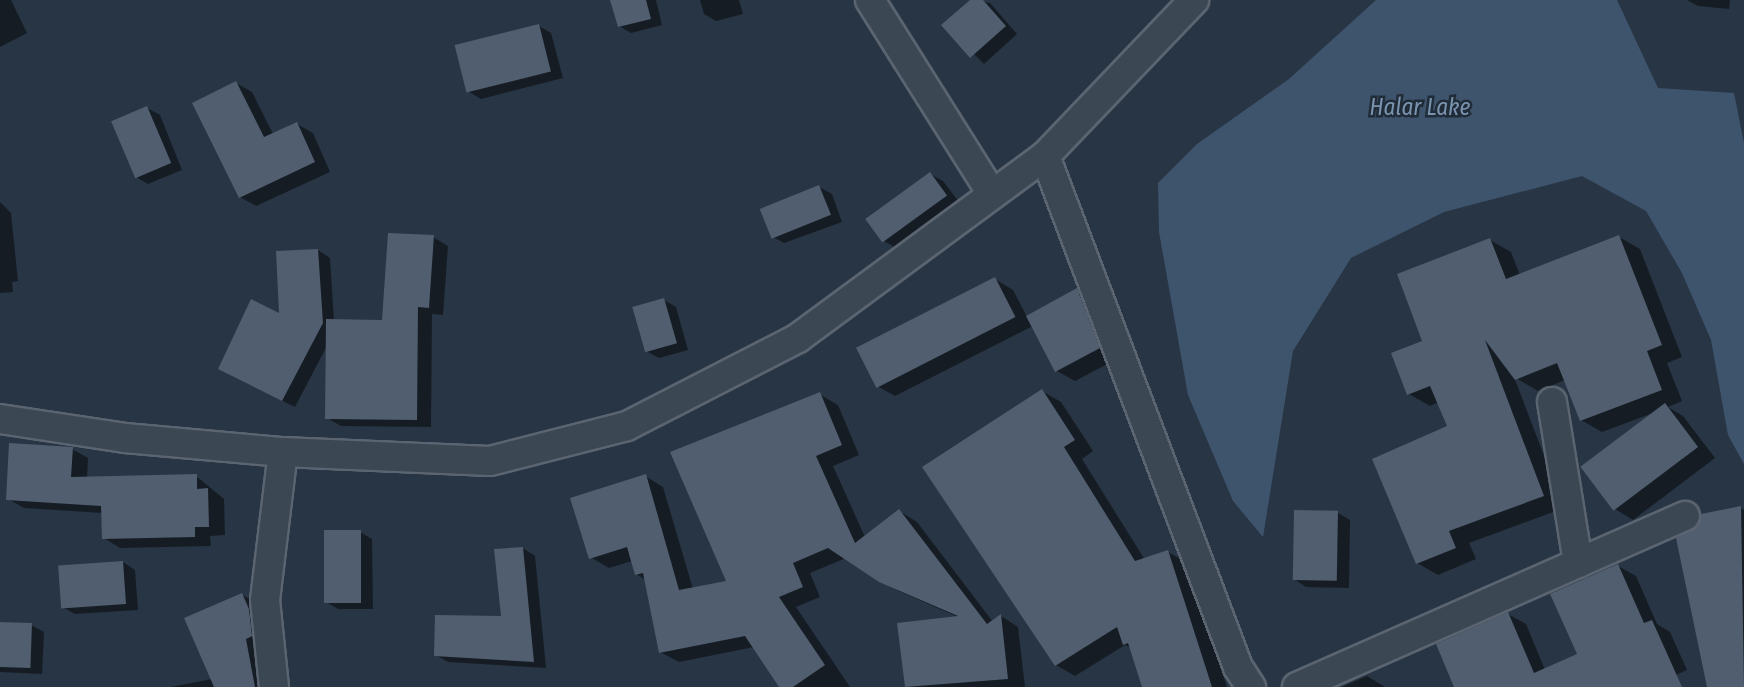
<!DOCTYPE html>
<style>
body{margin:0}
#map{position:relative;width:1744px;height:687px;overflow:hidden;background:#283544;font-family:"Fira Sans Condensed",sans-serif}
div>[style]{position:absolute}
.water>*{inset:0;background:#3e546d}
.shadow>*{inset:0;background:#0007}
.building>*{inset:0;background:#515e6f;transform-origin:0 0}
.roads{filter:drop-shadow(2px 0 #5b6571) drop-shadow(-2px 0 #5b6571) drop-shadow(0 2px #5b6571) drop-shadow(0 -2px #5b6571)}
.minor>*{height:28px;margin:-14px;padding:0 14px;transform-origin:14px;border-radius:14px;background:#3c4754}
span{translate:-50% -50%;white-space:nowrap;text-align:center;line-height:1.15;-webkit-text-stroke:5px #212c39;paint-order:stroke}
.water-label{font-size:23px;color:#7a94af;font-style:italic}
</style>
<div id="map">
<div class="water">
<div style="clip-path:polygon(1376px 0,1617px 0,1658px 88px,1734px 93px,1744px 143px,1744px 464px,1728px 435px,1711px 340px,1682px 273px,1646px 211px,1582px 176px,1444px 212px,1351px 258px,1293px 351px,1263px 537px,1233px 501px,1188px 395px,1159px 232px,1158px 183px,1197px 144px,1289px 79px)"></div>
</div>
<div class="shadow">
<div style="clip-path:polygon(0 0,11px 0,27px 33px,0 47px)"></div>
<div style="clip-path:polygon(612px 0,656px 0,662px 25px,631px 33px,619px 26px)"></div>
<div style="clip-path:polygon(700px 0,739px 0,743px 14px,716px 21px,704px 14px)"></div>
<div style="clip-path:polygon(973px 0,990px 3px,1017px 34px,984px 64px,944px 25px)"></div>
<div style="clip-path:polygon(1687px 0,1730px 0,1729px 9px,1698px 6px)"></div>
<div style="clip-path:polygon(539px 26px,551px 33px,563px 78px,481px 99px,469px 92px)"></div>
<div style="clip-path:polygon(236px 83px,252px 92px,273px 134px,297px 124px,313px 133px,330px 172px,256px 206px,240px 197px)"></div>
<div style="clip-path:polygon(147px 108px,160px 115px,182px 170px,148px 184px,136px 177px)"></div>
<div style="clip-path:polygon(930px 174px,943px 181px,959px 202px,896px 248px,884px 241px,868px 220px)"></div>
<div style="clip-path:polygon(819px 187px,832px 194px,842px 222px,784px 243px,771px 236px)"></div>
<div style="clip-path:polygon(0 202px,11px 213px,18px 281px,12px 282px,13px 292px,0 293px)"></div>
<div style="clip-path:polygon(433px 237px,448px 246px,443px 315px,432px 314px,431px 427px,341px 426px,327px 418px,328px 344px,295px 407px,232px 376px,281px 315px,318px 250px,330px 258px,334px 321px,384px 322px)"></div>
<div style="clip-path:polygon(1619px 237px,1640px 249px,1682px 357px,1667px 363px,1682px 401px,1668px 407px,1683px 416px,1715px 458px,1633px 520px,1615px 509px,1653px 413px,1602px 432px,1581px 420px,1565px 380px,1538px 391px,1514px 377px,1564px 508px,1469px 543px,1476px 559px,1438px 575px,1417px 563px,1449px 427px,1439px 402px,1430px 406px,1409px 394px,1424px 342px,1490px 240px,1511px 252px,1520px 275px)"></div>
<div style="clip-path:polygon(995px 279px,1013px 290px,1027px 317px,1077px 290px,1095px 301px,1117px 359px,1075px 381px,1057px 371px,1033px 326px,895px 396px,877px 386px)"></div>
<div style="clip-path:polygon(664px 300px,676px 307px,688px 350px,659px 358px,646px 351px)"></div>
<div style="clip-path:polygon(1042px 391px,1061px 402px,1093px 451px,1082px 459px,1145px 560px,1168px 552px,1187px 563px,1227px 687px,1144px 687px,1131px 648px,1125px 645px,1075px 676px,1056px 665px)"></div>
<div style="clip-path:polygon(819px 394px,838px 405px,859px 455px,833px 466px,865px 537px,899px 511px,917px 522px,993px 622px,1001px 616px,1018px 627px,1025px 687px,906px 687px,899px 624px,960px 618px,899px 591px,846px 558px,810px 573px,820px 597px,796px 607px,850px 687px,781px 687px,754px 647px,679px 662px,660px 652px,646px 580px,636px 574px,632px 561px,609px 568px,590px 557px,645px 476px,663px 487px,693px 589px,728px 582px)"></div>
<div style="clip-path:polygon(72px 449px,88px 458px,87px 478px,196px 476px,224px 499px,225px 535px,210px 536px,211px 546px,120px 548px,104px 538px,103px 513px,24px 508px,8px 499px)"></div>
<div style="clip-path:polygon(1740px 508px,1744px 510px,1744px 687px,1708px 687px)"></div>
<div style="clip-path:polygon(1338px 513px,1350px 520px,1349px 588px,1306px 587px,1294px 579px)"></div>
<div style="clip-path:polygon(360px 532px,372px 539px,373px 609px,338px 609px,326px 602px)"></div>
<div style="clip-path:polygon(523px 548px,535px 556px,546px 668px,448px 662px,436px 655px,503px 618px)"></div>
<div style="clip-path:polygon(123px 562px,135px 570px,138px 610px,75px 614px,62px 607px)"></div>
<div style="clip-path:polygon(1618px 566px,1636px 576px,1657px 624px,1670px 632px,1687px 670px,1650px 687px,1456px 687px,1508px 614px,1526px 624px,1545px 670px,1579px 655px)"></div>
<div style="clip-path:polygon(242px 595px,255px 602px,265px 687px,171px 687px,212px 679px)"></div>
<div style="clip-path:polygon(0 623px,31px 625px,44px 632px,42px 674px,0 672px)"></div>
<div style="clip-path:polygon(1367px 676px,1385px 687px,1342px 687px)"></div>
</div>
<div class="building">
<div style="clip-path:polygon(610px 0,646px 0,651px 19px,618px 27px)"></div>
<div style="clip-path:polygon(970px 0,983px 0,1006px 26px,970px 58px,941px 25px)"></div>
<div style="left:539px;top:24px;width:49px;height:87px;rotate:76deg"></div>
<div style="clip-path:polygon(236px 81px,264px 137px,297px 122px,315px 162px,239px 198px,192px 103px)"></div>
<div style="left:147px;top:106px;width:62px;height:39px;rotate:67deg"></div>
<div style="left:930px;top:172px;width:29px;height:80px;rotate:54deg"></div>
<div style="left:819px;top:185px;width:32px;height:64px;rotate:68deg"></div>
<div style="clip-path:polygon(388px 233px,434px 235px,429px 308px,418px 307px,417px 420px,325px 419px,326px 319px,382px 320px)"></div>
<div style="clip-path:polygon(1619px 235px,1662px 345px,1647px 351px,1662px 390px,1580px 421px,1557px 363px,1515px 380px,1485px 340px,1544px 496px,1449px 531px,1456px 548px,1416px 564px,1372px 459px,1447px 426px,1430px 386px,1407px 395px,1391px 353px,1422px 341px,1397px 274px,1490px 238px,1506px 279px)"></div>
<div style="clip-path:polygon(318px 249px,323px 323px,282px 401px,218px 369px,251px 299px,279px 313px,276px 251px)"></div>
<div style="left:995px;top:277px;width:45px;height:156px;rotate:63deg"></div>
<div style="clip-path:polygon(1077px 288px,1100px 348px,1055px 372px,1026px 316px)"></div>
<div style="left:664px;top:298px;width:47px;height:33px;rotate:74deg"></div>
<div style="clip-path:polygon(1042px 389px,1075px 440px,1064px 447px,1135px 561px,1168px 550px,1212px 687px,1142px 687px,1128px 643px,1123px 645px,1117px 627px,1055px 666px,922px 467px)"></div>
<div style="clip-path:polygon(820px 392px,842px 445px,816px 456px,855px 543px,899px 509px,987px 624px,1001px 614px,1008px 679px,905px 687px,897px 623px,958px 616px,879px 582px,828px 548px,793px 563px,803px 587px,779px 597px,825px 665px,793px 687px,779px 687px,745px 636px,659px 653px,643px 573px,635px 575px,627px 547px,589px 559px,570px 498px,646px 474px,679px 590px,726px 581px,670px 452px)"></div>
<div style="left:1665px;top:403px;width:55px;height:106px;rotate:53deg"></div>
<div style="clip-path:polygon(9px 443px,73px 447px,71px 477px,197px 474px,197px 489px,208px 488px,209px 527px,195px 527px,195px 537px,102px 539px,101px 506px,6px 500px)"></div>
<div style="clip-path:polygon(1741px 506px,1744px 687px,1707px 687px,1676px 538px,1698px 526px,1701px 514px)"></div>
<div style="left:1294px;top:510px;width:44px;height:70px;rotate:1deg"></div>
<div style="left:324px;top:530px;width:37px;height:73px"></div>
<div style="clip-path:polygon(523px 547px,534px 662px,434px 656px,435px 615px,501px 616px,494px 549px)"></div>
<div style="left:123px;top:561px;width:43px;height:65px;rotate:86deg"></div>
<div style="clip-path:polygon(1618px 564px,1644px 623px,1652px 620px,1682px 687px,1454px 687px,1436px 644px,1508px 612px,1534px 673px,1577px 654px,1550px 594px)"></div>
<div style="clip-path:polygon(242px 593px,249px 609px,252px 636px,246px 639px,255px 687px,214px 687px,184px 618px)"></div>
<div style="left:0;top:622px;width:32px;height:45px;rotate:2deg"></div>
</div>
<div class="roads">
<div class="minor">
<div style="left:870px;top:0;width:229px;rotate:57.8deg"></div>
<div style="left:1045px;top:156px;width:546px;rotate:69.31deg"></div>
<div style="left:1238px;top:667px;width:24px;rotate:57deg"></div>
<div style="left:1552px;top:402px;width:163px;rotate:80.8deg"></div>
<div style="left:0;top:419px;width:126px;rotate:8.6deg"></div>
<div style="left:125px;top:438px;width:159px;rotate:5.1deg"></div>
<div style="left:283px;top:452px;width:207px;rotate:2.5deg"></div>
<div style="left:490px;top:461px;width:141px;rotate:-14.3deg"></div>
<div style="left:627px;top:426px;width:192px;rotate:-27.2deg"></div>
<div style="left:798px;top:338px;width:307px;rotate:-36.4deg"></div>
<div style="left:1045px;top:156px;width:216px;rotate:-46.3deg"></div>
<div style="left:274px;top:687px;width:87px;rotate:-95.9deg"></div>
<div style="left:265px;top:600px;width:149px;rotate:-83.1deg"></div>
<div style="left:1297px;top:687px;width:424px;rotate:-23.8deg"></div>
</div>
</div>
<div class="water-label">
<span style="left:1420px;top:107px">Halar Lake</span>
</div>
</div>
